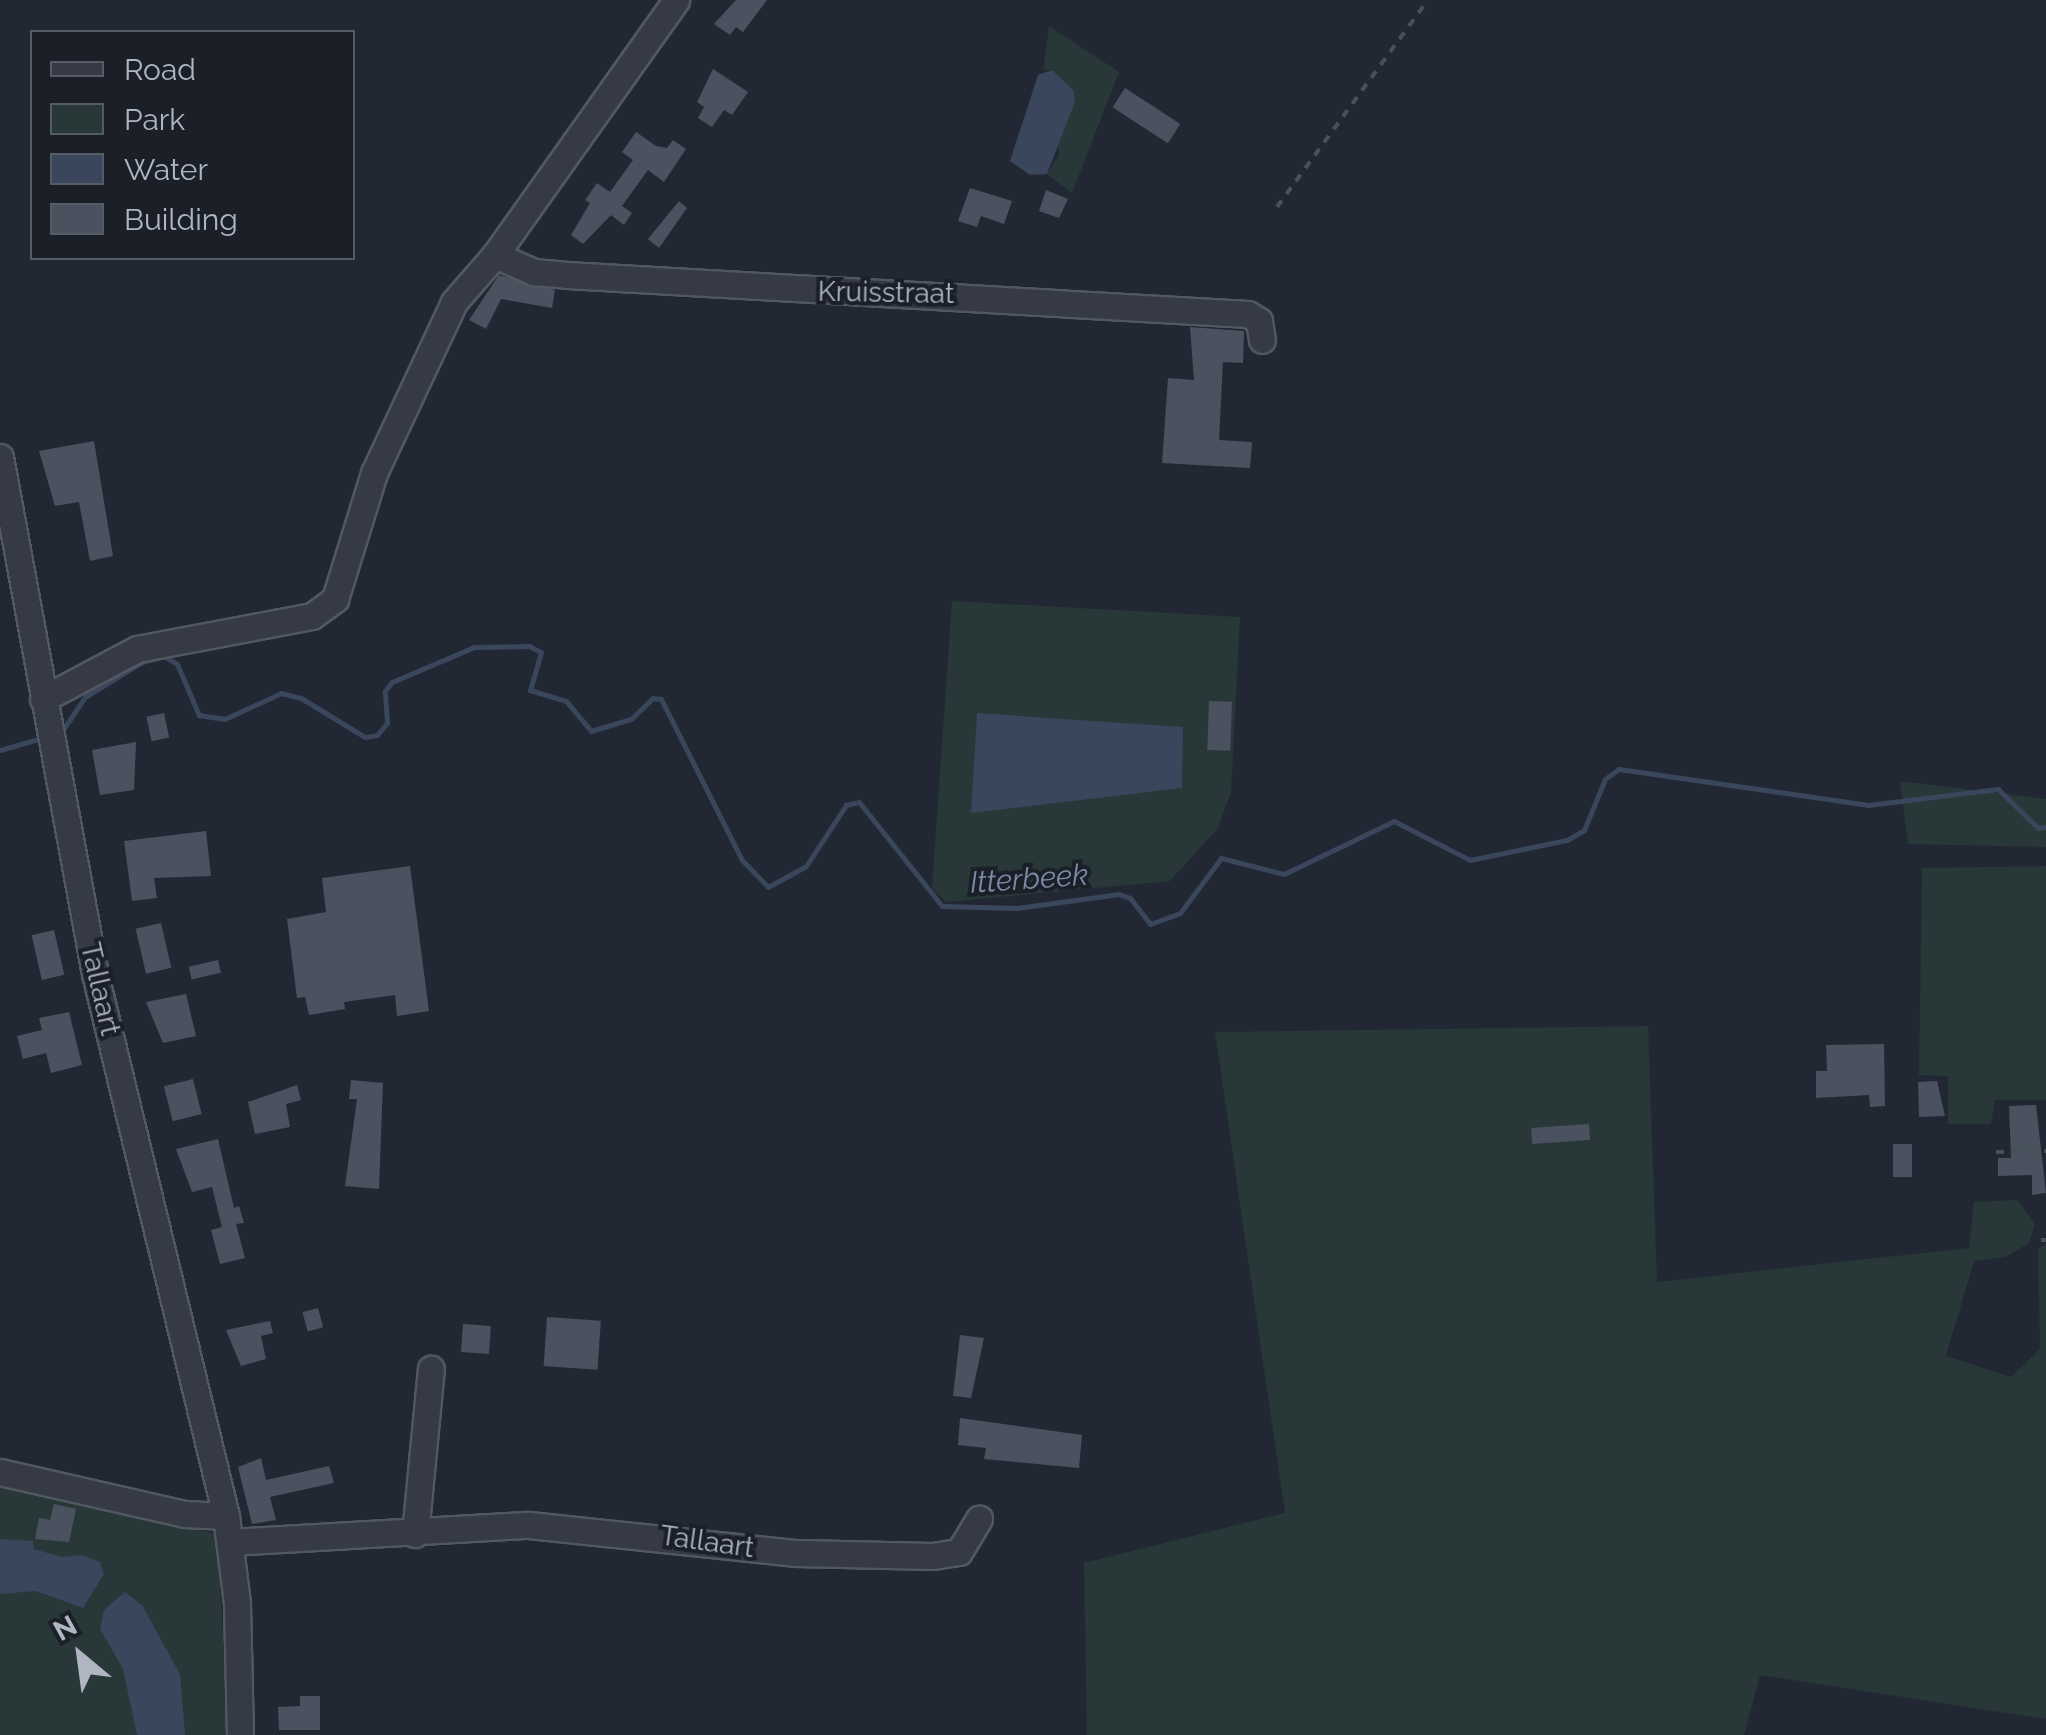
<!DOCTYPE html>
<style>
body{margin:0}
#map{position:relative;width:2046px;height:1735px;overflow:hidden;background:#222833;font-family:Raleway,sans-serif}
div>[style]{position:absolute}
.green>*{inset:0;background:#283738}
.water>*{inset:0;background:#39465b}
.stream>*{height:5px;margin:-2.5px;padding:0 2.5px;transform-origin:2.5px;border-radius:2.5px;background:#39465b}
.building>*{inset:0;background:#4a525f;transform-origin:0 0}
.path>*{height:4px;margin-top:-2px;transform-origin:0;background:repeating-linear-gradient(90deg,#455356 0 8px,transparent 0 16px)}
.roads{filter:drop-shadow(2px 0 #525862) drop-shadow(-2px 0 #525862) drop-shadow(0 2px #525862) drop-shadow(0 -2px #525862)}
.minor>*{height:25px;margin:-12.5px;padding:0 12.5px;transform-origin:12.5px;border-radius:12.5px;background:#353a44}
span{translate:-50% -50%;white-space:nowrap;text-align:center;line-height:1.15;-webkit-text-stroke:8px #1a1f28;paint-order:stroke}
.street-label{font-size:28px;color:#afb5c1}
.water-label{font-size:30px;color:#7b8ba6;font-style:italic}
.legend{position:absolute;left:30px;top:30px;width:325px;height:230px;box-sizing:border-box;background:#1a1f28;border:2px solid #565b65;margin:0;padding:12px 18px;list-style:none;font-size:30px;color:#afb5c1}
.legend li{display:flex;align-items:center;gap:20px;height:50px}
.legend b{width:50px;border:2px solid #565b65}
.north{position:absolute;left:30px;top:1605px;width:100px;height:100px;-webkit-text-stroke:8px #1a1f28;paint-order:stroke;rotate:331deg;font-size:28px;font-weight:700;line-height:40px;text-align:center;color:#afb5c1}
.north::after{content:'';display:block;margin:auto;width:35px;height:45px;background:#afb5c1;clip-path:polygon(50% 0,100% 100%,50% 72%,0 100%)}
</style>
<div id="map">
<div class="green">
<div style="clip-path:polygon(1049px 26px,1119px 72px,1072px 193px,1047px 174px,1059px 155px,1053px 70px,1043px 71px)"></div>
<div style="clip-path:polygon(952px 601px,1240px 617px,1231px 792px,1218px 828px,1170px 881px,946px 902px,932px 888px)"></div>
<div style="clip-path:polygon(1900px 781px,2046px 799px,2046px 847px,1908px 844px)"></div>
<div style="clip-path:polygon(2046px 866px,2046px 1100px,1995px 1100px,1991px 1124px,1948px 1124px,1948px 1076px,1919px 1075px,1922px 868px)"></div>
<div style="clip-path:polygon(1648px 1026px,1657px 1282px,1969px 1248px,1974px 1202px,2017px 1200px,2035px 1223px,2029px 1243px,2006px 1257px,1974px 1261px,1946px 1356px,2011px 1377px,2040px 1349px,2038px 1249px,2046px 1244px,2046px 1719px,1760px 1675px,1744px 1735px,1087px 1735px,1084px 1563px,1285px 1513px,1215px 1032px)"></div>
<div style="clip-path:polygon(0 1480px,217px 1534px,229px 1735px,0 1735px)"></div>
</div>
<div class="water">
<div style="clip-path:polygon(1052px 70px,1074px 91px,1075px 102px,1047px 174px,1030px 175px,1010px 161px,1038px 75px)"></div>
<div style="clip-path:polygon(977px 713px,1183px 727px,1182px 788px,971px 813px)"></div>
<div style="clip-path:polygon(0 1539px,33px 1541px,34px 1549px,62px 1557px,81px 1555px,100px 1562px,104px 1574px,83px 1608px,36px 1591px,0 1594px)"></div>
<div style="clip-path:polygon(125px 1592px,142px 1605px,180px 1674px,185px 1735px,137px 1735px,123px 1669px,100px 1629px,104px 1610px)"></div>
</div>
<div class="stream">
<div style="left:60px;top:734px;width:45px;rotate:-56deg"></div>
<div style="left:85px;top:697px;width:67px;rotate:-31.6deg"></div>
<div style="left:142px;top:662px;width:23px;rotate:-15deg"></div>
<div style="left:164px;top:656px;width:15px;rotate:32deg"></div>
<div style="left:177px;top:664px;width:56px;rotate:66.7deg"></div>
<div style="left:199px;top:715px;width:26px;rotate:9deg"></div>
<div style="left:225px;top:719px;width:62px;rotate:-24.9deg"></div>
<div style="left:281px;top:693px;width:21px;rotate:14deg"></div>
<div style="left:301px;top:698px;width:75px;rotate:31.4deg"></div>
<div style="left:365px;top:737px;width:12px;rotate:-9deg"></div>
<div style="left:377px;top:735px;width:16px;rotate:-50deg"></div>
<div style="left:387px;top:723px;width:32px;rotate:-94deg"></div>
<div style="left:385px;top:691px;width:11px;rotate:-52deg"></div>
<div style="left:392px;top:682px;width:89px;rotate:-23.1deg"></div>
<div style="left:474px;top:647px;width:55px;rotate:-1deg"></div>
<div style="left:529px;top:646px;width:13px;rotate:27deg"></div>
<div style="left:541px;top:652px;width:40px;rotate:106deg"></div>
<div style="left:530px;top:690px;width:38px;rotate:17deg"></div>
<div style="left:566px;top:701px;width:39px;rotate:50deg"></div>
<div style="left:591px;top:731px;width:42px;rotate:-16.7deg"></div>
<div style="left:631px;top:719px;width:30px;rotate:-44deg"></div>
<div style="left:653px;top:698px;width:8px;rotate:7deg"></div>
<div style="left:661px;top:699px;width:180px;rotate:63.3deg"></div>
<div style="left:742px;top:860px;width:37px;rotate:46deg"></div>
<div style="left:768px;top:887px;width:43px;rotate:-28.9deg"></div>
<div style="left:806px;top:866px;width:73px;rotate:-56.7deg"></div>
<div style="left:846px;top:805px;width:13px;rotate:-13deg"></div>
<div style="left:859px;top:802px;width:133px;rotate:51.4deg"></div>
<div style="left:942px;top:906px;width:75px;rotate:1.5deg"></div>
<div style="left:1017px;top:908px;width:103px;rotate:-7.8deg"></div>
<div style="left:1119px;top:894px;width:12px;rotate:20deg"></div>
<div style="left:1130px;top:898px;width:33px;rotate:52deg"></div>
<div style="left:1150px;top:924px;width:32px;rotate:-20deg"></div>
<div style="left:1180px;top:913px;width:69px;rotate:-53.3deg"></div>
<div style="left:1221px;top:858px;width:65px;rotate:14.3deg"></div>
<div style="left:1284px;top:874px;width:122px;rotate:-25.7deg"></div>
<div style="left:1394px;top:821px;width:85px;rotate:27.2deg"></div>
<div style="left:1470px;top:860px;width:99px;rotate:-11.7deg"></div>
<div style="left:1567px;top:840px;width:20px;rotate:-30deg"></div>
<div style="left:1584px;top:830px;width:55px;rotate:-67.6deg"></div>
<div style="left:1605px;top:779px;width:17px;rotate:-36deg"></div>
<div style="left:1619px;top:769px;width:252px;rotate:8.2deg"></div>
<div style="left:1868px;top:805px;width:131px;rotate:-7deg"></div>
<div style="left:1998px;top:789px;width:56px;rotate:44.3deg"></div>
<div style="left:2038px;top:828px;width:8px;rotate:-7deg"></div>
<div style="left:0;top:750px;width:44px;rotate:-15.9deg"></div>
</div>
<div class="building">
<div style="clip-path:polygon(736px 0,767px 0,743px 32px,736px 27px,730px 35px,714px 24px)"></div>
<div style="clip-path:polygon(713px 69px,748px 92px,732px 115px,724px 110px,712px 127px,698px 118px,704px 107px,697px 102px)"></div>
<div style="left:1125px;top:88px;width:66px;height:23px;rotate:33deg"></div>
<div style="clip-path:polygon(636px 132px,656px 146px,667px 148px,673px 140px,686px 149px,664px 182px,648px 170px,622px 206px,632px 213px,624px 225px,611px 215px,583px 244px,571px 235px,590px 203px,585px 200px,597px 183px,610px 192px,633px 160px,622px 152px)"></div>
<div style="clip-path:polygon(970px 188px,1012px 201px,1004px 224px,981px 216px,977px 227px,958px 221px)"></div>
<div style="clip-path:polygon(1046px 190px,1068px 199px,1059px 218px,1039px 211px)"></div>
<div style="clip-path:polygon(679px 201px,687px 208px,659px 248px,648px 239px)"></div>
<div style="clip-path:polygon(499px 275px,555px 290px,552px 308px,501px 299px,486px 329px,469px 320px)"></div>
<div style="clip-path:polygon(1190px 327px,1244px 331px,1243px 363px,1223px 362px,1219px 440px,1252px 442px,1250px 468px,1162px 463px,1168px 378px,1194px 380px)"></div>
<div style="clip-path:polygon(94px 441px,113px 556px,90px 561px,79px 502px,55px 506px,39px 451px)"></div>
<div style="left:1209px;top:701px;width:23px;height:49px;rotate:2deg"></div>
<div style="left:164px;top:713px;width:25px;height:18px;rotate:78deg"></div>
<div style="clip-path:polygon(136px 742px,134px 790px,100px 795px,92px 750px)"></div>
<div style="clip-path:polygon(206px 831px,211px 876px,154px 878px,157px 898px,132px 901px,124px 841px)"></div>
<div style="clip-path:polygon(410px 866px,429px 1011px,397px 1016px,395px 995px,344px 1002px,345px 1009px,309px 1015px,305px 997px,297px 998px,287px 919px,326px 912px,322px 878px)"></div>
<div style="left:161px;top:923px;width:46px;height:26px;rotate:77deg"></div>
<div style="left:54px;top:930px;width:46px;height:23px;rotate:77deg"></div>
<div style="left:218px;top:960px;width:13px;height:30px;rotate:77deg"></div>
<div style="clip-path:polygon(186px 994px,196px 1036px,163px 1043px,146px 1002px)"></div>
<div style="clip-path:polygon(69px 1012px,82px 1065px,51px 1073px,46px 1053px,23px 1059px,17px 1036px,42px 1030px,39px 1018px)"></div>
<div style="clip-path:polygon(1884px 1044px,1885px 1106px,1870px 1107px,1869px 1095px,1816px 1098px,1816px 1071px,1827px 1071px,1826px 1045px)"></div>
<div style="left:193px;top:1079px;width:36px;height:30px;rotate:76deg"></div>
<div style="clip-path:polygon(351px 1080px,383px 1083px,379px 1189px,345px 1186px,357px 1099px,349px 1099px)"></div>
<div style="clip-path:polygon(1937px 1081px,1945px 1116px,1919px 1117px,1918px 1082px)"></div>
<div style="clip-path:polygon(297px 1085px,301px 1100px,286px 1104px,290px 1127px,255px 1134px,248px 1102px)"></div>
<div style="clip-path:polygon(2036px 1105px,2046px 1193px,2032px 1195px,2032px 1175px,1998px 1176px,1998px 1158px,2011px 1158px,2009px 1106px)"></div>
<div style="left:1589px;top:1124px;width:16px;height:58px;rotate:86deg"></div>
<div style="clip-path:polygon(218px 1139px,234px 1208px,239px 1206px,244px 1223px,236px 1224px,245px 1258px,220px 1264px,211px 1230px,222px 1227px,212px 1187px,192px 1192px,176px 1149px)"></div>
<div style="left:1893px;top:1144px;width:19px;height:33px"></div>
<div style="left:318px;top:1308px;width:20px;height:16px;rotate:75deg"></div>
<div style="left:547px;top:1317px;width:54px;height:49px;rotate:4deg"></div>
<div style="clip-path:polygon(270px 1321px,273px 1333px,261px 1336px,266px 1359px,241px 1366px,226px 1330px)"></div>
<div style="left:463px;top:1324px;width:28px;height:28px;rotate:4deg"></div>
<div style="clip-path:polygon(960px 1335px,984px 1338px,971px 1398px,953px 1396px)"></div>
<div style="clip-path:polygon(960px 1418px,1082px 1435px,1079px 1468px,984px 1459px,986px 1448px,958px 1445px)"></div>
<div style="clip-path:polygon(261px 1458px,266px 1480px,329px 1466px,334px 1483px,270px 1497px,276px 1520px,252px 1524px,238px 1467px)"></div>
<div style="clip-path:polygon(54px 1504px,76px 1509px,69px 1542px,35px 1539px,39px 1518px,50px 1520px)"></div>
<div style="clip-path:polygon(300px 1696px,320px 1696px,320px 1730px,279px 1730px,278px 1707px,300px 1706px)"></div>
</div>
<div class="path">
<div style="left:1277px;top:207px;width:256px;rotate:-53.9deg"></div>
<div style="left:1996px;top:1152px;width:50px;rotate:-1.1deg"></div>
<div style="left:2041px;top:1240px;width:5px"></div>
</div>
<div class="roads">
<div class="minor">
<div style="left:495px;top:255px;width:43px;rotate:23.6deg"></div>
<div style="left:534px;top:272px;width:33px;rotate:5deg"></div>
<div style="left:567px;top:275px;width:682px;rotate:3.28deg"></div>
<div style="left:1248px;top:314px;width:13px;rotate:32deg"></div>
<div style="left:1259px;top:321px;width:19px;rotate:81deg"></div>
<div style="left:0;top:457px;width:526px;rotate:79.59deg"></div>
<div style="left:95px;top:974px;width:558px;rotate:76.41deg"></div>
<div style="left:226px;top:1516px;width:88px;rotate:82.8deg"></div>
<div style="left:237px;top:1603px;width:132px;rotate:88.7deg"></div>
<div style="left:43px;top:699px;width:106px;rotate:-28deg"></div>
<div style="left:137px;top:649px;width:178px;rotate:-10.7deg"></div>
<div style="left:312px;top:616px;width:29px;rotate:-36deg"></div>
<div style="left:335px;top:599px;width:132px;rotate:-72.8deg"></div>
<div style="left:374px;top:473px;width:189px;rotate:-64.9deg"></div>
<div style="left:454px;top:302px;width:62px;rotate:-48.9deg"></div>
<div style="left:495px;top:255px;width:313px;rotate:-54.6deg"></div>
<div style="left:0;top:1472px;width:190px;rotate:12.8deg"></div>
<div style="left:185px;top:1514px;width:41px;rotate:2.8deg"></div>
<div style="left:415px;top:1534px;width:166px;rotate:-84.5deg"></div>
<div style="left:230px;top:1542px;width:299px;rotate:-3.3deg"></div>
<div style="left:529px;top:1525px;width:269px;rotate:6deg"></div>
<div style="left:797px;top:1553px;width:136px;rotate:1.3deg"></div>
<div style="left:933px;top:1556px;width:26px;rotate:-9deg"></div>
<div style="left:959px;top:1552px;width:39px;rotate:-59deg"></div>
</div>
</div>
<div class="street-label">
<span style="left:886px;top:293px;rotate:1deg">Kruisstraat</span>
<span style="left:100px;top:989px;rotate:77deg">Tallaart</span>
<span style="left:707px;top:1542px;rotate:8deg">Tallaart</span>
</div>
<div class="water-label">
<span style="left:1029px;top:879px;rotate:-4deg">Itterbeek</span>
</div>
<ul class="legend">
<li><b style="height:12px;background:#353a44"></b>Road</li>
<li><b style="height:28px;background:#283738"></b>Park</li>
<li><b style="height:28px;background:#39465b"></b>Water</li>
<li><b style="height:28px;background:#4a525f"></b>Building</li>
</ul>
<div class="north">N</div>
</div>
